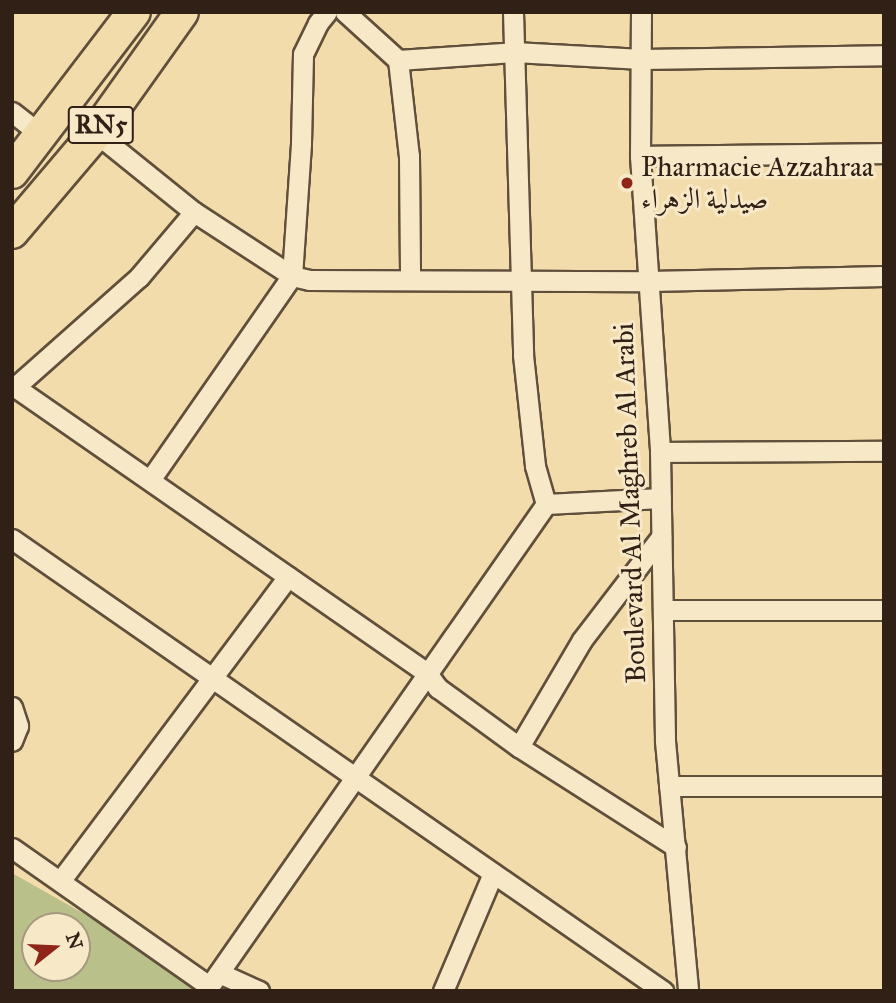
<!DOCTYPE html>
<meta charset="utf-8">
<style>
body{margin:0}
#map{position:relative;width:896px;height:1003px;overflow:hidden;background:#f2dcab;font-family:"IM FELL Great Primer",Amiri,serif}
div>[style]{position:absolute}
.green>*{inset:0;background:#b9c089}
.roads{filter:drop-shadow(2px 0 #604f3b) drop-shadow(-2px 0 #604f3b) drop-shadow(0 2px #604f3b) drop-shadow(0 -2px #604f3b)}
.street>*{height:19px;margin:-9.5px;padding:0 9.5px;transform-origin:9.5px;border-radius:9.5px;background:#f7e8c8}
.primary>*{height:32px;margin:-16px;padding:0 16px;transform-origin:16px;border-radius:16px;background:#f2dcab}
.dots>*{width:19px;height:19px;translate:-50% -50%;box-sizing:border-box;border:4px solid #f7e8c8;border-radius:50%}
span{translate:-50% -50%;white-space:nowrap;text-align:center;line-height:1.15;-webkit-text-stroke:6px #f7e8c8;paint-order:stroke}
.shield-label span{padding:2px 5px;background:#f7e8c8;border:2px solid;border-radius:5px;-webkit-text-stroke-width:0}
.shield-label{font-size:26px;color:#302016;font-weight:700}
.poi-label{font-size:28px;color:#302016}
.left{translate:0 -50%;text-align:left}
.street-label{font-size:28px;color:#302016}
.frame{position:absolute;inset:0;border:14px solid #302016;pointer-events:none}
.north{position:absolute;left:21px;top:912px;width:70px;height:70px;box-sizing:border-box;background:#f7e8c8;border:2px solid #a79881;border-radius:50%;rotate:72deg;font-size:19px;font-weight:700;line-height:28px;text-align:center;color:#302016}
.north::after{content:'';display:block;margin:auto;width:24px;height:32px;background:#8f2418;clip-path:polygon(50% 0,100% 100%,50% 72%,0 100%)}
</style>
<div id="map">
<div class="green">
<div style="clip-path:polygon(evenodd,12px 873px,206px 983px,201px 991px,12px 991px,12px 873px,35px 926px,77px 926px,77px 968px,35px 968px,35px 926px)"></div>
</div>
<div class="roads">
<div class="street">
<div style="left:345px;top:12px;width:72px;rotate:42.2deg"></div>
<div style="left:398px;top:60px;width:97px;rotate:83.5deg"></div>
<div style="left:409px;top:156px;width:123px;rotate:89.5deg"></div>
<div style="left:513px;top:12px;width:343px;rotate:88.3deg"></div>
<div style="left:523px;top:355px;width:112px;rotate:83.8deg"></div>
<div style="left:535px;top:466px;width:40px;rotate:74deg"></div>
<div style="left:641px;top:12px;width:144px;rotate:90.4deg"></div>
<div style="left:640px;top:156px;width:297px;rotate:86.1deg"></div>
<div style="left:660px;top:452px;width:289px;rotate:89deg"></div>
<div style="left:665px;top:741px;width:251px;rotate:84.7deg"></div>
<div style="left:398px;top:60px;width:116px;rotate:-3.9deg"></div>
<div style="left:514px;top:52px;width:128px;rotate:3.1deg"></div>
<div style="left:642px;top:59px;width:242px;rotate:-0.9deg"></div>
<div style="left:12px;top:112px;width:36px;rotate:38deg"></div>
<div style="left:96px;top:133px;width:126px;rotate:38.9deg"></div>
<div style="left:194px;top:212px;width:117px;rotate:33.1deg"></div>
<div style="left:292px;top:276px;width:17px;rotate:13deg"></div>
<div style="left:309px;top:280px;width:340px;rotate:0.2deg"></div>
<div style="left:649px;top:281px;width:235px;rotate:-1.2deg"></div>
<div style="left:640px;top:156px;width:244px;rotate:-0.7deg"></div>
<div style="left:12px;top:385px;width:505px;rotate:34.76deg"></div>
<div style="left:427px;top:673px;width:19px;rotate:54deg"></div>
<div style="left:438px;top:688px;width:100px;rotate:36.1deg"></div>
<div style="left:519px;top:747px;width:186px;rotate:32.5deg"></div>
<div style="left:15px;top:387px;width:166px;rotate:-41.6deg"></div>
<div style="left:139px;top:277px;width:85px;rotate:-49.8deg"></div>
<div style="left:660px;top:452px;width:224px;rotate:-0.3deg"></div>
<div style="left:150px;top:480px;width:249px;rotate:-55.2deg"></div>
<div style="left:292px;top:276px;width:133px;rotate:-86.1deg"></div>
<div style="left:301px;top:143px;width:89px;rotate:-88.7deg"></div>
<div style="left:303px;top:54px;width:34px;rotate:-64deg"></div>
<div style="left:318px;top:23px;width:14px;rotate:-51deg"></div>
<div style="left:546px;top:504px;width:115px;rotate:-3deg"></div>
<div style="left:12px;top:539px;width:793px;rotate:34.77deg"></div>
<div style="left:665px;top:610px;width:219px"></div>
<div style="left:12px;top:707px;width:20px;rotate:72deg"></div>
<div style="left:18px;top:726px;width:16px;rotate:112deg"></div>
<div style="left:519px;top:747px;width:124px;rotate:-59.5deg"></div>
<div style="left:582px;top:640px;width:130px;rotate:-52.5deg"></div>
<div style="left:669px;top:786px;width:215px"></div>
<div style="left:12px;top:848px;width:241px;rotate:35deg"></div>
<div style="left:61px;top:880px;width:379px;rotate:-53.2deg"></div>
<div style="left:219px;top:973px;width:44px;rotate:24.2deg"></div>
<div style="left:206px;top:991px;width:594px;rotate:-55.08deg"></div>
<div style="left:443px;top:991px;width:128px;rotate:-67deg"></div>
</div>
<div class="primary">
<div style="left:12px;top:172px;width:201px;rotate:-52.7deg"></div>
<div style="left:12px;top:232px;width:130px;rotate:-49.7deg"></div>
<div style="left:96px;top:133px;width:148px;rotate:-54.6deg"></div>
</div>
</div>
<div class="dots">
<div style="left:627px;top:183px;background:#8f2418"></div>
</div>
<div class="shield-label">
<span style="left:101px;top:125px">RN5</span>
</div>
<div class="poi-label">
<span class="left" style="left:641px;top:183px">Pharmacie Azzahraa<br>صيدلية الزهراء</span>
</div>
<div class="street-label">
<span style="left:630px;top:503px;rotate:-92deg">Boulevard Al Maghreb Al Arabi</span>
</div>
<div class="frame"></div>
<div class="north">N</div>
</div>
